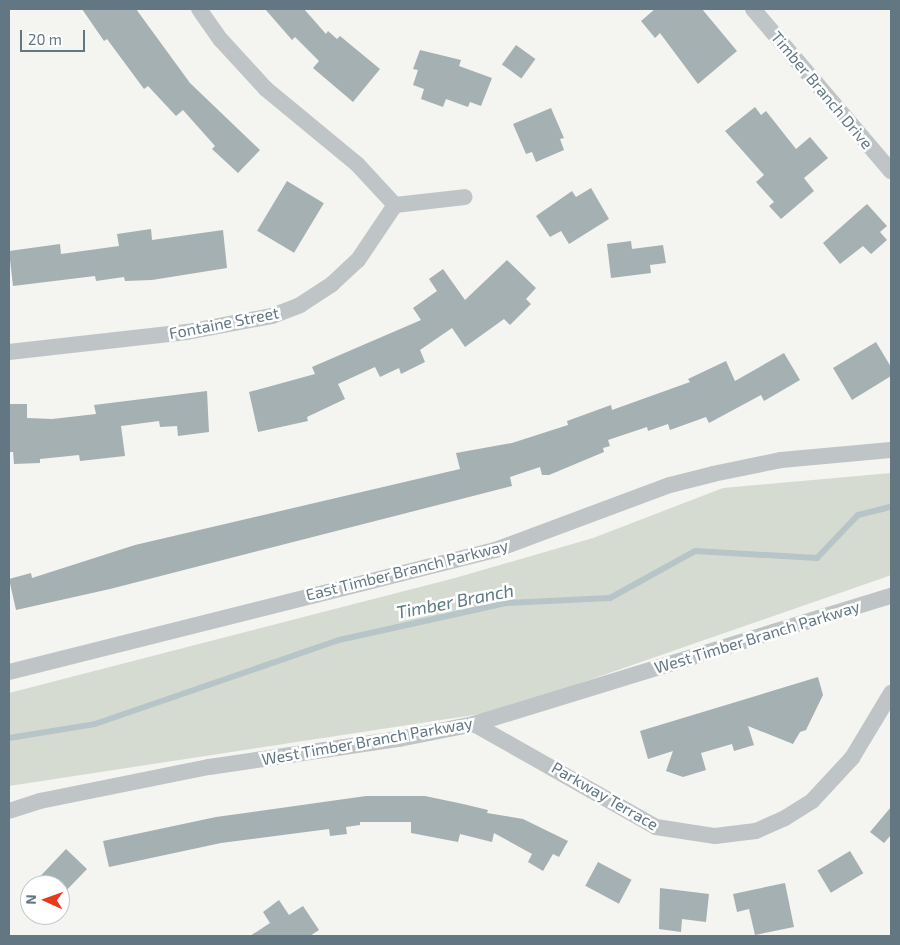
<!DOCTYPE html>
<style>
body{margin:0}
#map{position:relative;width:900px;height:945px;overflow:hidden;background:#f4f4f0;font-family:"Exo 2",sans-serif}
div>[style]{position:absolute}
.green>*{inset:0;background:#d6dbd1}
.stream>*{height:6px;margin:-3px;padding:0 3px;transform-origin:3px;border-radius:3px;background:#b7c5c8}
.building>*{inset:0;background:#a5b0b3;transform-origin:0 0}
.street>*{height:16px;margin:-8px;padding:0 8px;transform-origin:8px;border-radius:8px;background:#bfc4c6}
span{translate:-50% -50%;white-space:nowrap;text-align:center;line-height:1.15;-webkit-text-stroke:5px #fff;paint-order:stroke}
.street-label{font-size:16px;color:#627782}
.water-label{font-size:18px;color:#5d7a7f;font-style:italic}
.frame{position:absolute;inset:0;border:10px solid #627782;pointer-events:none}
.north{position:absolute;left:20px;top:875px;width:50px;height:50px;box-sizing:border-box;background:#fff;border:1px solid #c0c9cd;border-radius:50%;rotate:272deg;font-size:14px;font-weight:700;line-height:20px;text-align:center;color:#627782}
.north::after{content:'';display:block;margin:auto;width:18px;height:22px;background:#e9381b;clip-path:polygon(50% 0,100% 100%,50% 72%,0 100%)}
.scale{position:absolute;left:20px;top:30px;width:65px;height:22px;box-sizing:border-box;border:2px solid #627782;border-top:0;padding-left:6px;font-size:15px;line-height:18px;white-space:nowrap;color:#627782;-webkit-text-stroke:4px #fff;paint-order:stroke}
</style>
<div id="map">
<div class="green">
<div style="clip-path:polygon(891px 473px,891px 575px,883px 578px,500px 711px,9px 786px,9px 693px,455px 578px,593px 538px,723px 488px)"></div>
</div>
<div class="stream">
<div style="left:9px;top:738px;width:87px;rotate:-9.2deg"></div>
<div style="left:95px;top:724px;width:258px;rotate:-19deg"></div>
<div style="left:339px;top:640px;width:171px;rotate:-12.5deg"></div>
<div style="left:506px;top:603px;width:104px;rotate:-2.8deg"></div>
<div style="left:610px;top:598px;width:97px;rotate:-28.9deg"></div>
<div style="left:695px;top:551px;width:122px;rotate:3.3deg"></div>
<div style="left:817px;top:558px;width:59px;rotate:-46.4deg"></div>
<div style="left:858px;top:515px;width:34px;rotate:-14deg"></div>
</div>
<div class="building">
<div style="clip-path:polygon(82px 9px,136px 9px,190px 83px,260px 150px,238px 173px,212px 149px,215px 146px,183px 110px,176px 116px,148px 86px,144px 89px,107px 39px,104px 41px)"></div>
<div style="clip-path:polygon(265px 9px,304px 9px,326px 34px,328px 31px,337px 39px,340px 36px,380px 69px,353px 102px,313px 68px,319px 61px,295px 37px,292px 40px)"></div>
<div style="clip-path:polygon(655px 9px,702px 9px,737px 51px,698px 84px,660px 33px,655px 38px,641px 21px)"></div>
<div style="left:516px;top:45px;width:24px;height:24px;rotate:36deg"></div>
<div style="clip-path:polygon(420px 50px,461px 60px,459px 66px,492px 78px,481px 106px,470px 102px,468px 107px,446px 99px,443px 107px,421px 99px,424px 89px,413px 85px,418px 70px,413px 69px)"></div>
<div style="clip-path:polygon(755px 107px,761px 115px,766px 111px,796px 149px,810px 137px,828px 158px,804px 178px,814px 191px,781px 219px,769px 206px,774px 202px,756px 182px,764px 175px,725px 131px)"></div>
<div style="clip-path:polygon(551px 108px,564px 138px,560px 139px,564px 150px,536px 162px,532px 152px,526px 154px,513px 124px)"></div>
<div style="left:287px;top:181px;width:43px;height:58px;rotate:31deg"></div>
<div style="clip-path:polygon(591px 188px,609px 219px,569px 244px,561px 231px,550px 237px,536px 216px,572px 191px,576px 197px)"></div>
<div style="clip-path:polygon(867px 204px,887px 226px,880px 232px,887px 240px,871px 254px,863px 246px,840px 264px,823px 243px)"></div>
<div style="clip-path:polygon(151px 229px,152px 240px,223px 230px,227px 268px,152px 280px,125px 281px,124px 277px,96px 281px,95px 276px,13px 286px,9px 251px,60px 244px,61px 254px,119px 246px,117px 234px)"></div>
<div style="clip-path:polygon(631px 241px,632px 249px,663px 245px,666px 263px,650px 265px,651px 273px,611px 278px,607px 244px)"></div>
<div style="clip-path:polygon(507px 260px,536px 288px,526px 299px,531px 304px,510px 325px,504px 319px,465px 347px,452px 328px,420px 350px,425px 362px,401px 374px,399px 368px,380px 377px,375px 367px,338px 384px,345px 399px,307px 417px,308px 421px,258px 432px,249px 392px,315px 374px,312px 367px,421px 320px,413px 308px,437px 291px,429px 279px,443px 269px,465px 300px)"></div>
<div style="clip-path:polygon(876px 342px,891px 367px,891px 376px,852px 400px,833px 368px)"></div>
<div style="clip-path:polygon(784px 353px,800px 380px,764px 401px,761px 395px,709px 423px,706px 417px,670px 430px,668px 424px,648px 431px,647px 427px,608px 440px,610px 446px,603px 448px,604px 452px,549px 475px,542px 475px,540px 467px,510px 477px,512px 486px,110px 589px,16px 610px,9px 579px,31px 573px,32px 578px,135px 545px,460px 469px,456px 453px,512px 443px,568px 425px,567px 421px,611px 405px,612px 410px,690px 382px,688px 379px,726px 361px,735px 381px)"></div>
<div style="clip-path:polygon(207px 391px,209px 432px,178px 436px,177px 426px,160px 427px,159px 421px,121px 426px,125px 456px,80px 461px,79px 455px,40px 459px,40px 463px,14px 464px,13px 452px,9px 452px,9px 404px,27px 404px,27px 418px,52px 419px,96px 414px,94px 405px)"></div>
<div style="clip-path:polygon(818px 677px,823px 695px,806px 730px,800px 732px,793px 744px,748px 726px,754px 745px,734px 751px,732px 744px,701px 753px,706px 770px,683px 777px,666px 771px,673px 751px,648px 759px,640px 731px)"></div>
<div style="clip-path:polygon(366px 796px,425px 796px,463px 804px,488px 810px,487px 813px,523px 819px,568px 841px,559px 857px,553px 854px,543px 871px,528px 862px,532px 854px,494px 833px,492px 842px,460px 834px,458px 842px,411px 833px,411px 822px,360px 822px,360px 825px,346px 827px,347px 834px,330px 836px,329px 829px,221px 843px,109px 867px,103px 841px,216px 817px)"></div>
<div style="clip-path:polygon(891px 807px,891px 835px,884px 843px,870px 832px)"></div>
<div style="clip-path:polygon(66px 849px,87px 869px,60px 897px,60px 885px,32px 885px)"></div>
<div style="left:850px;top:851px;width:26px;height:38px;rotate:59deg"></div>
<div style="left:598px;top:862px;width:38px;height:27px;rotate:28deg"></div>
<div style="clip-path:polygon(785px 883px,794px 927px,755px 935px,749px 909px,737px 912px,733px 894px)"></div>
<div style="clip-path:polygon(660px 888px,709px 894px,706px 922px,682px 919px,681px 932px,659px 929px)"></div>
<div style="clip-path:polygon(279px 900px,289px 915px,303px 906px,319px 930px,310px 936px,250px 936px,270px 923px,263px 912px)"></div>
</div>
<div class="street">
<div style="left:199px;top:9px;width:38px;rotate:55deg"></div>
<div style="left:221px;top:40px;width:67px;rotate:47.4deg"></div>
<div style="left:266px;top:89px;width:118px;rotate:39.5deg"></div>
<div style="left:357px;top:164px;width:56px;rotate:47.2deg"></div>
<div style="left:395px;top:205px;width:70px;rotate:-6.5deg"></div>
<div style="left:753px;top:9px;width:213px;rotate:49.6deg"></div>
<div style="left:9px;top:352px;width:179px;rotate:-6.4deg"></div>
<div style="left:187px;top:332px;width:86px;rotate:-10.7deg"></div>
<div style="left:272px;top:316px;width:30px;rotate:-21deg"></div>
<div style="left:300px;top:305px;width:38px;rotate:-33deg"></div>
<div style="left:332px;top:284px;width:35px;rotate:-43deg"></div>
<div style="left:358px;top:260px;width:66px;rotate:-56.1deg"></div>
<div style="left:9px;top:672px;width:501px;rotate:-14.09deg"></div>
<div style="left:495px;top:550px;width:187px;rotate:-20.4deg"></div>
<div style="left:670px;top:485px;width:44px;rotate:-14.3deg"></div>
<div style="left:713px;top:474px;width:69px;rotate:-11.6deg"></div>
<div style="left:781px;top:460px;width:110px;rotate:-5.2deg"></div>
<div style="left:474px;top:724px;width:209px;rotate:29.5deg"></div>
<div style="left:656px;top:827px;width:60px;rotate:8.7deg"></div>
<div style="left:715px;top:836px;width:41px;rotate:-7deg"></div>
<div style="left:756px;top:831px;width:32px;rotate:-24deg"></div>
<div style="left:785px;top:818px;width:32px;rotate:-32deg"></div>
<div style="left:812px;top:801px;width:59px;rotate:-47.1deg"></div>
<div style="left:852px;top:758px;width:76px;rotate:-59deg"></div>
<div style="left:9px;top:811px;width:33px;rotate:-18deg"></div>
<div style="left:40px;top:801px;width:172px;rotate:-11.4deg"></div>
<div style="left:209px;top:767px;width:192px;rotate:-8.4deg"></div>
<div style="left:399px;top:739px;width:76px;rotate:-11.3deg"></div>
<div style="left:474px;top:724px;width:436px;rotate:-17.1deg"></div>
</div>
<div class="street-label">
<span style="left:822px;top:90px;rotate:50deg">Timber Branch Drive</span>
<span style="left:224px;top:323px;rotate:-11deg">Fontaine Street</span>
<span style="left:407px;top:570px;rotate:-14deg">East Timber Branch Parkway</span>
<span style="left:757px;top:637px;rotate:-17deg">West Timber Branch Parkway</span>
<span style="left:367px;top:741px;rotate:-10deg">West Timber Branch Parkway</span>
<span style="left:605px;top:796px;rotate:30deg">Parkway Terrace</span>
</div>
<div class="water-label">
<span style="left:455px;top:601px;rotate:-11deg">Timber Branch</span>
</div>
<div class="frame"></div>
<div class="north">N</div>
<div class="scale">20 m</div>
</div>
